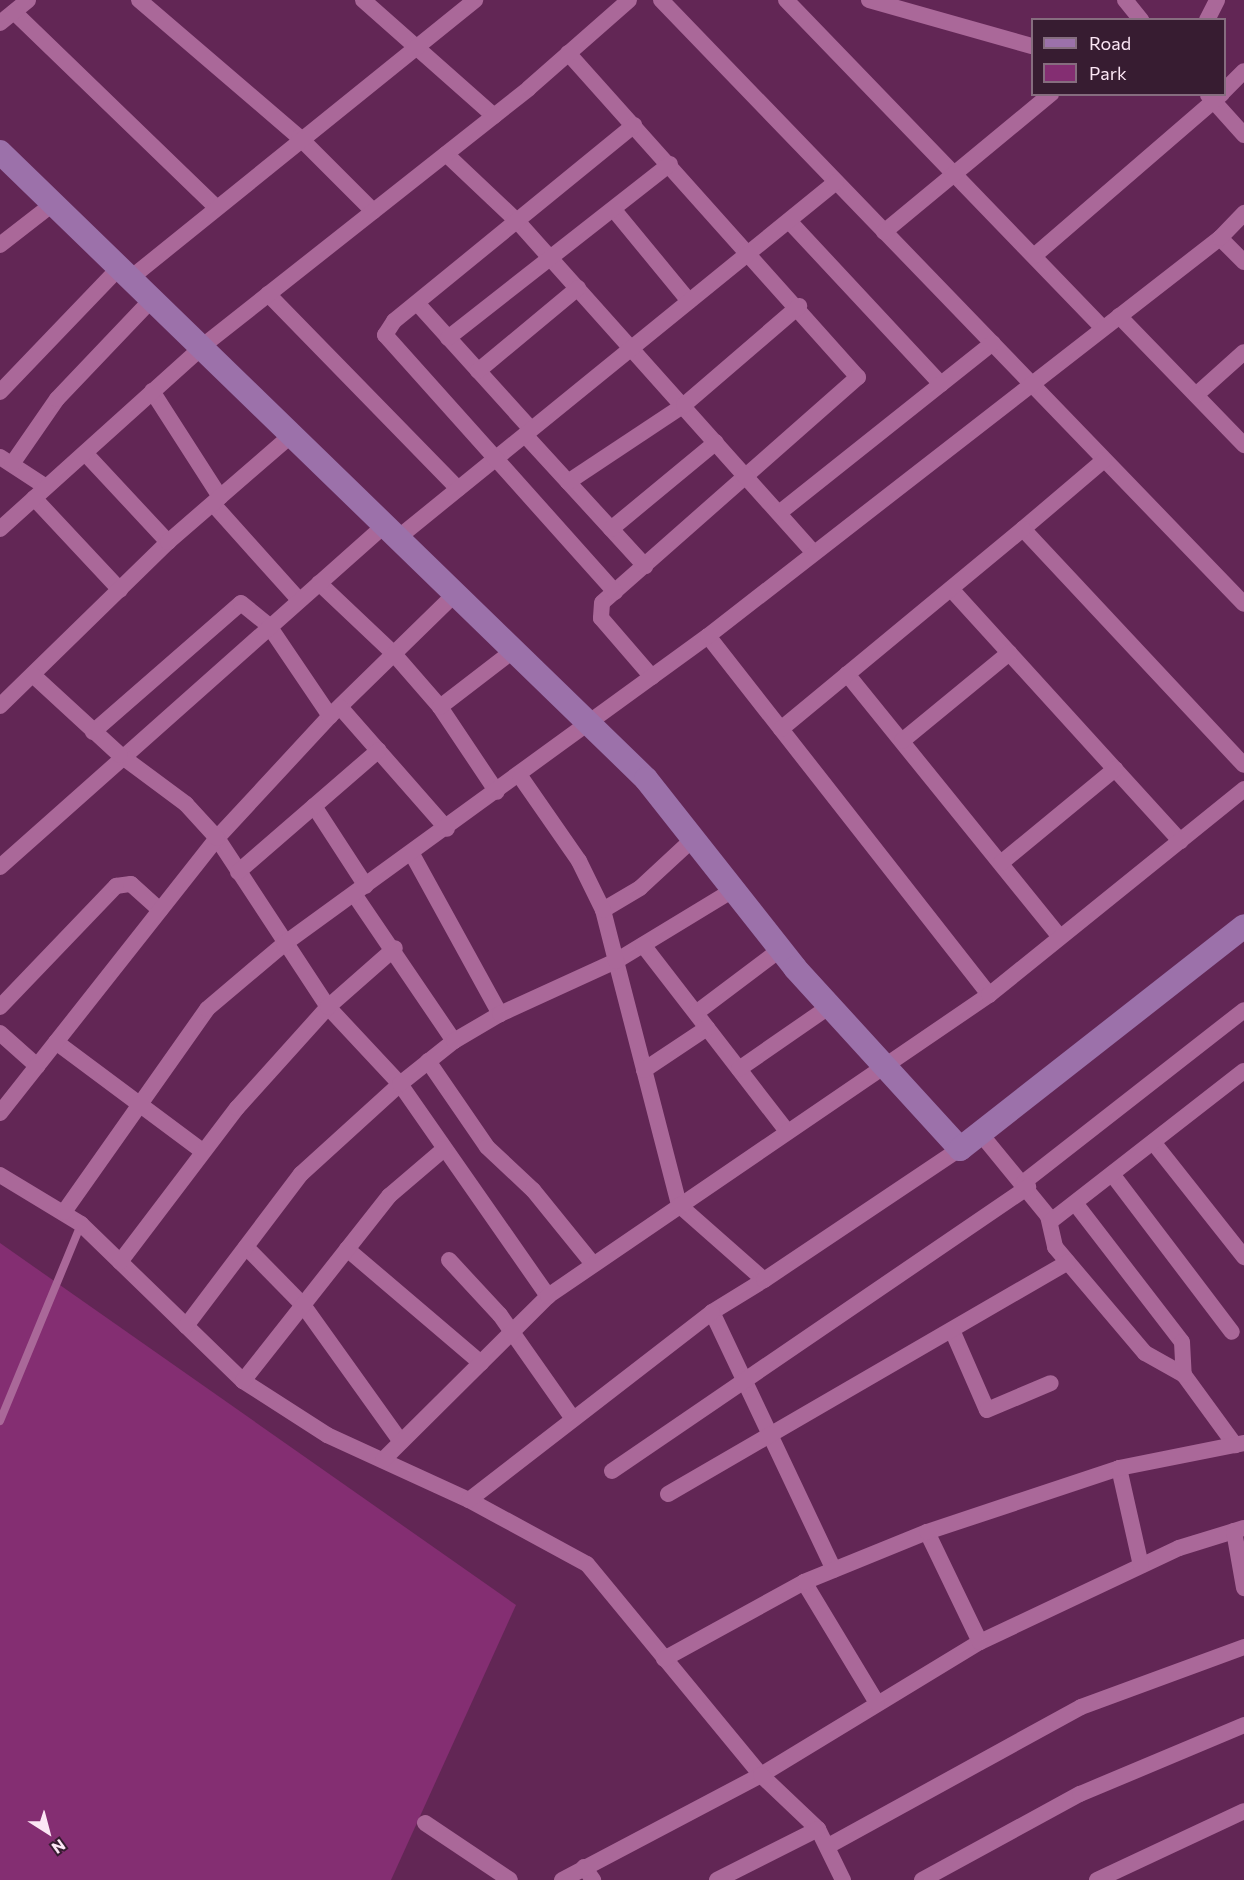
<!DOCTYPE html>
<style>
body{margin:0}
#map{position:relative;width:1244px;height:1880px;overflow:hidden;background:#622655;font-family:Commissioner,sans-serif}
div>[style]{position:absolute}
.green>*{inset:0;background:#842e72}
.lane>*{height:8px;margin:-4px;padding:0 4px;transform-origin:4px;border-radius:4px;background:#aa6899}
.street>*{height:16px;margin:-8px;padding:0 8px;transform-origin:8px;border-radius:8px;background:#aa6899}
.secondary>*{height:24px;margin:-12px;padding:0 12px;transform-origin:12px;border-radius:12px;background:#9c71aa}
span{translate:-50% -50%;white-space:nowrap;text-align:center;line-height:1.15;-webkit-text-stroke:4.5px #371c31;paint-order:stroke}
.legend{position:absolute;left:1031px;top:18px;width:195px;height:78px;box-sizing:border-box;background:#371c31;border:2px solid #866d7f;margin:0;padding:8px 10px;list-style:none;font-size:18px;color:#fce6f5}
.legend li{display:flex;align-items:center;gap:12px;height:30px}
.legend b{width:30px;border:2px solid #866d7f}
.north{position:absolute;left:18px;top:1802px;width:60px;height:60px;-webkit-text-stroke:4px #371c31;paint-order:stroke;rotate:144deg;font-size:16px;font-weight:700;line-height:24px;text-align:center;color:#fce6f5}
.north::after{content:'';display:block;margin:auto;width:21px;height:27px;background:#fce6f5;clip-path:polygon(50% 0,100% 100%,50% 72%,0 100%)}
</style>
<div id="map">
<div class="green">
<div style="clip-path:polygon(0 1243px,516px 1605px,391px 1880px,0 1880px)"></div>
</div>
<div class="lane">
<div style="left:0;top:1421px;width:213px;rotate:-67.6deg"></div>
</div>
<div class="street">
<div style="left:139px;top:0;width:211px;rotate:40.6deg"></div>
<div style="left:299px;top:137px;width:105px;rotate:45deg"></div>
<div style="left:363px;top:0;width:175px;rotate:41.5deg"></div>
<div style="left:661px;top:0;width:839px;rotate:46.01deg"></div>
<div style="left:786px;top:0;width:456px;rotate:46deg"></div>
<div style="left:869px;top:0;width:169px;rotate:15.8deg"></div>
<div style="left:1125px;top:0;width:26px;rotate:51deg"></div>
<div style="left:14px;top:12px;width:281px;rotate:44deg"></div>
<div style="left:1207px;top:20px;width:22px;rotate:-63deg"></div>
<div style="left:0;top:23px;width:36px;rotate:-39deg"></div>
<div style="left:568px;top:53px;width:435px;rotate:48.2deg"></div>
<div style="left:858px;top:377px;width:341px;rotate:138.6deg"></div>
<div style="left:602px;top:603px;width:15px;rotate:94deg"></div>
<div style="left:601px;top:618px;width:78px;rotate:49.2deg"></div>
<div style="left:1224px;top:91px;width:28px;rotate:-45deg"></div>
<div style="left:1208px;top:95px;width:54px;rotate:48deg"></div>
<div style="left:446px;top:154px;width:99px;rotate:43.4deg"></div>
<div style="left:518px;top:222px;width:443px;rotate:48.2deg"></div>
<div style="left:614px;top:210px;width:118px;rotate:50.5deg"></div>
<div style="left:789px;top:221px;width:223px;rotate:47deg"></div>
<div style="left:884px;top:232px;width:217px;rotate:-39.6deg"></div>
<div style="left:1220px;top:238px;width:34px;rotate:45deg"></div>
<div style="left:0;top:245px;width:68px;rotate:-37.9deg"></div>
<div style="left:1034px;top:256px;width:248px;rotate:-40.8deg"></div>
<div style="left:132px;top:277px;width:441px;rotate:-38.9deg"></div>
<div style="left:268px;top:294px;width:272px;rotate:45.7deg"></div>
<div style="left:417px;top:303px;width:170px;rotate:47.9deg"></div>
<div style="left:1119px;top:316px;width:180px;rotate:45.9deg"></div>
<div style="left:448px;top:338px;width:282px;rotate:-38.1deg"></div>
<div style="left:478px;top:371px;width:130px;rotate:-39.7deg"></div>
<div style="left:152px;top:391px;width:126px;rotate:57.3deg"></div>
<div style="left:0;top:392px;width:175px;rotate:-46.2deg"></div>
<div style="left:1196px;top:395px;width:64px;rotate:-41.9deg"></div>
<div style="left:525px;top:435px;width:178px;rotate:47.5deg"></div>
<div style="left:85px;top:453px;width:122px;rotate:47deg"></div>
<div style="left:0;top:457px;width:55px;rotate:33.1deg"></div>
<div style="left:1104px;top:460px;width:106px;rotate:139.6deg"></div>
<div style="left:1023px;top:529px;width:323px;rotate:46.9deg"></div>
<div style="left:12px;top:464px;width:79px;rotate:-55.3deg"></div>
<div style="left:57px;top:399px;width:141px;rotate:-46.4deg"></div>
<div style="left:568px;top:482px;width:139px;rotate:-33.6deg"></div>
<div style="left:684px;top:405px;width:152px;rotate:-40.7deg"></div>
<div style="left:34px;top:498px;width:126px;rotate:46.9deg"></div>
<div style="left:213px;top:504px;width:129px;rotate:48.1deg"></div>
<div style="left:779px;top:513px;width:273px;rotate:-38.5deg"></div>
<div style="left:0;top:529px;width:275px;rotate:-42deg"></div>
<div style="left:204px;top:345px;width:414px;rotate:-38.3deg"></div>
<div style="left:529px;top:88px;width:133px;rotate:-41.3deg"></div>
<div style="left:611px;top:529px;width:136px;rotate:-39.6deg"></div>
<div style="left:399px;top:537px;width:563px;rotate:-39.09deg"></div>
<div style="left:319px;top:583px;width:103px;rotate:43.4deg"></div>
<div style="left:394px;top:654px;width:70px;rotate:49deg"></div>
<div style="left:440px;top:707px;width:102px;rotate:56.2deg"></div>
<div style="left:951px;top:589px;width:341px;rotate:47.7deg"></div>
<div style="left:615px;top:592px;width:345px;rotate:-131.8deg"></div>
<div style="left:385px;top:335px;width:17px;rotate:-57deg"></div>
<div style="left:394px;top:321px;width:310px;rotate:-39.2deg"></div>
<div style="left:456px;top:593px;width:176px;rotate:135.7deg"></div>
<div style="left:330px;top:716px;width:166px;rotate:132.8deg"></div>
<div style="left:217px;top:838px;width:202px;rotate:56.7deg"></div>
<div style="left:328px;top:1007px;width:105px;rotate:46.9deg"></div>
<div style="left:400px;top:1084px;width:259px;rotate:55.1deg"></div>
<div style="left:708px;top:636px;width:456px;rotate:51.9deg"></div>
<div style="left:847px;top:674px;width:338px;rotate:51deg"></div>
<div style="left:0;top:706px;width:235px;rotate:-44.3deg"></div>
<div style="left:168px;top:542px;width:167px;rotate:-40.9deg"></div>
<div style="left:340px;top:707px;width:162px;rotate:48.7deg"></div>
<div style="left:440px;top:707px;width:93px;rotate:-37.6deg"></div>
<div style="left:781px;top:729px;width:314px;rotate:-39.6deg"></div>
<div style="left:93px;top:732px;width:196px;rotate:-41.1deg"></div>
<div style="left:241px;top:603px;width:36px;rotate:39deg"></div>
<div style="left:269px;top:626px;width:109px;rotate:55.9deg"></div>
<div style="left:902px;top:741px;width:139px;rotate:-39.4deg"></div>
<div style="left:314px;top:806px;width:95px;rotate:57deg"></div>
<div style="left:412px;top:854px;width:183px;rotate:61.2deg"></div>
<div style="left:1001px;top:863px;width:148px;rotate:-39.5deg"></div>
<div style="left:0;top:867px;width:516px;rotate:-41.62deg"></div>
<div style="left:238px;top:872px;width:186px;rotate:-40.9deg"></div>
<div style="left:733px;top:890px;width:137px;rotate:148.7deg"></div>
<div style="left:616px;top:961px;width:252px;rotate:75.5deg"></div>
<div style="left:679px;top:1205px;width:113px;rotate:41.4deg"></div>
<div style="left:764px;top:1280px;width:61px;rotate:148.4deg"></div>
<div style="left:712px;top:1312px;width:285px;rotate:64.7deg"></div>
<div style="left:354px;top:894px;width:178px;rotate:55.8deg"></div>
<div style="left:603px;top:910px;width:43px;rotate:-30.7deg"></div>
<div style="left:640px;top:888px;width:72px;rotate:-42.8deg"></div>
<div style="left:643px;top:945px;width:234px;rotate:52.3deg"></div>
<div style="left:0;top:1007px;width:168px;rotate:-46.2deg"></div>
<div style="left:116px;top:886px;width:15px;rotate:-8deg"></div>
<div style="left:131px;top:884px;width:39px;rotate:42deg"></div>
<div style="left:696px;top:1013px;width:106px;rotate:-37deg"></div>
<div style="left:0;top:1033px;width:50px;rotate:41.7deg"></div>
<div style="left:56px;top:1042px;width:182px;rotate:36.7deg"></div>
<div style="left:428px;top:1061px;width:104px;rotate:55.5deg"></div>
<div style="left:487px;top:1147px;width:63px;rotate:43.1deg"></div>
<div style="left:533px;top:1190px;width:95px;rotate:51deg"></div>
<div style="left:739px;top:1069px;width:111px;rotate:-34.7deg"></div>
<div style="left:644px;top:1070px;width:76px;rotate:-33.7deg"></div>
<div style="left:0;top:1113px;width:350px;rotate:-51.7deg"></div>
<div style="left:217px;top:838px;width:46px;rotate:-132.4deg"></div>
<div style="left:186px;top:804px;width:82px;rotate:-143.4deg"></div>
<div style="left:120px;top:755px;width:117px;rotate:-137.4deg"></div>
<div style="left:980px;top:1133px;width:107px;rotate:50.7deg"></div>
<div style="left:1048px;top:1216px;width:32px;rotate:77deg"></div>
<div style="left:1055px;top:1247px;width:139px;rotate:49.7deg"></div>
<div style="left:1145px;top:1353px;width:45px;rotate:29.4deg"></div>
<div style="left:1184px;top:1375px;width:87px;rotate:53.9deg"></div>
<div style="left:1153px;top:1142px;width:147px;rotate:51.6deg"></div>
<div style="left:1112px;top:1174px;width:198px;rotate:52.8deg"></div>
<div style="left:0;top:1175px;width:95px;rotate:31.2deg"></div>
<div style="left:81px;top:1224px;width:226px;rotate:44.1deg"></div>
<div style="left:243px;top:1381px;width:100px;rotate:32.7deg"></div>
<div style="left:327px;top:1435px;width:156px;rotate:24.6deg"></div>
<div style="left:469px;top:1500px;width:134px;rotate:28.5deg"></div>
<div style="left:587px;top:1564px;width:273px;rotate:50.5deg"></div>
<div style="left:761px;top:1775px;width:256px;rotate:-31.3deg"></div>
<div style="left:980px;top:1642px;width:220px;rotate:-25.3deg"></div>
<div style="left:1179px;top:1548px;width:68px;rotate:-17.1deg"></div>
<div style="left:1024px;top:1182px;width:279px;rotate:-38deg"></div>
<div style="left:1075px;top:1203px;width:175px;rotate:52.4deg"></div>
<div style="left:1182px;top:1342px;width:33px;rotate:87deg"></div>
<div style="left:64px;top:1212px;width:248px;rotate:-54.8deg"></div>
<div style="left:207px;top:1009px;width:101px;rotate:-40.2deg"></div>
<div style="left:284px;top:944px;width:524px;rotate:-36deg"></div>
<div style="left:708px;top:636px;width:648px;rotate:-37.86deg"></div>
<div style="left:1220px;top:238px;width:35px;rotate:-46deg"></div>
<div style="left:1051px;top:1221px;width:244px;rotate:-37.9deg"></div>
<div style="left:246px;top:1247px;width:81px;rotate:45.5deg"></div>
<div style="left:303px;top:1305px;width:168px;rotate:54.4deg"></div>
<div style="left:347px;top:1249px;width:176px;rotate:40.4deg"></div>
<div style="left:449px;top:1260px;width:75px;rotate:47.2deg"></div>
<div style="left:500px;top:1315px;width:123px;rotate:54.9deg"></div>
<div style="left:120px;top:1262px;width:193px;rotate:-52.8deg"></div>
<div style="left:237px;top:1108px;width:136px;rotate:-48deg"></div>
<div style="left:328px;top:1007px;width:89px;rotate:-41.4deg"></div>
<div style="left:764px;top:1280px;width:236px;rotate:-33.8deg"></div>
<div style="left:186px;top:1326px;width:191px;rotate:-52.9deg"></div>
<div style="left:301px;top:1174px;width:134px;rotate:-42.3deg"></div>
<div style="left:400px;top:1084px;width:69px;rotate:-38.5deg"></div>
<div style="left:454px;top:1041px;width:53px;rotate:-30.4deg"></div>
<div style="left:500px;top:1014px;width:128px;rotate:-24.6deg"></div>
<div style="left:616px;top:961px;width:53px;rotate:-104.3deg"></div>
<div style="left:603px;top:910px;width:55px;rotate:-116.1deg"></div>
<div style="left:579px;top:861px;width:103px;rotate:-124.8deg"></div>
<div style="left:952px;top:1330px;width:87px;rotate:66.4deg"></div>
<div style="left:987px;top:1410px;width:69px;rotate:-22.9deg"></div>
<div style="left:243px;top:1381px;width:236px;rotate:-51.7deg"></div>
<div style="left:389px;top:1196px;width:72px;rotate:-40.5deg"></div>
<div style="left:383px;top:1460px;width:233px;rotate:-44.8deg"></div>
<div style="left:548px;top:1296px;width:534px;rotate:-34.32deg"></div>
<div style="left:989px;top:995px;width:328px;rotate:-38.9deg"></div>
<div style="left:1119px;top:1468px;width:100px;rotate:77.3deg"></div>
<div style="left:612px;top:1471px;width:504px;rotate:-34.32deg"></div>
<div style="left:668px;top:1494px;width:462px;rotate:-30.1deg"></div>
<div style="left:469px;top:1500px;width:307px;rotate:-37.7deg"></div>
<div style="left:1234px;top:1531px;width:58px;rotate:80deg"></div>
<div style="left:927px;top:1532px;width:122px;rotate:64.3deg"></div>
<div style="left:804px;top:1582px;width:141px;rotate:58.9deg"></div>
<div style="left:664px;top:1659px;width:160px;rotate:-28.8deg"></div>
<div style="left:804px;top:1582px;width:133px;rotate:-22.1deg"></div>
<div style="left:927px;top:1532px;width:202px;rotate:-18.4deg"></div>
<div style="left:1119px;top:1468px;width:127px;rotate:-11.3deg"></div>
<div style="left:425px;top:1823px;width:102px;rotate:33.8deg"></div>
<div style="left:830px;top:1845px;width:286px;rotate:-28.8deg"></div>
<div style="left:1081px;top:1707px;width:174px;rotate:-20.2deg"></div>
<div style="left:584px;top:1867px;width:16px;rotate:55deg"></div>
<div style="left:562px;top:1880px;width:225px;rotate:-27.8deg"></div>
<div style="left:761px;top:1775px;width:79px;rotate:43.5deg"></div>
<div style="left:818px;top:1829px;width:57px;rotate:63.9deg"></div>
<div style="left:717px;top:1880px;width:113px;rotate:-26.8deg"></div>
<div style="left:922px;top:1880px;width:180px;rotate:-28.6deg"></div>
<div style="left:1080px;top:1794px;width:178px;rotate:-22.8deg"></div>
<div style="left:1097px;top:1880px;width:162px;rotate:-25.1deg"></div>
</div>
<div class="secondary">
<div style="left:0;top:152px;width:900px;rotate:44.14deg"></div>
<div style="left:646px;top:779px;width:241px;rotate:51.7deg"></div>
<div style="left:795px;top:968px;width:245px;rotate:47.6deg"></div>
<div style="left:960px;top:1149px;width:361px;rotate:-38.1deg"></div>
</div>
<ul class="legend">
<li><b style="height:8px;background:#9c71aa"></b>Road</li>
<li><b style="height:16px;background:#842e72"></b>Park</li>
</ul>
<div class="north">N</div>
</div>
